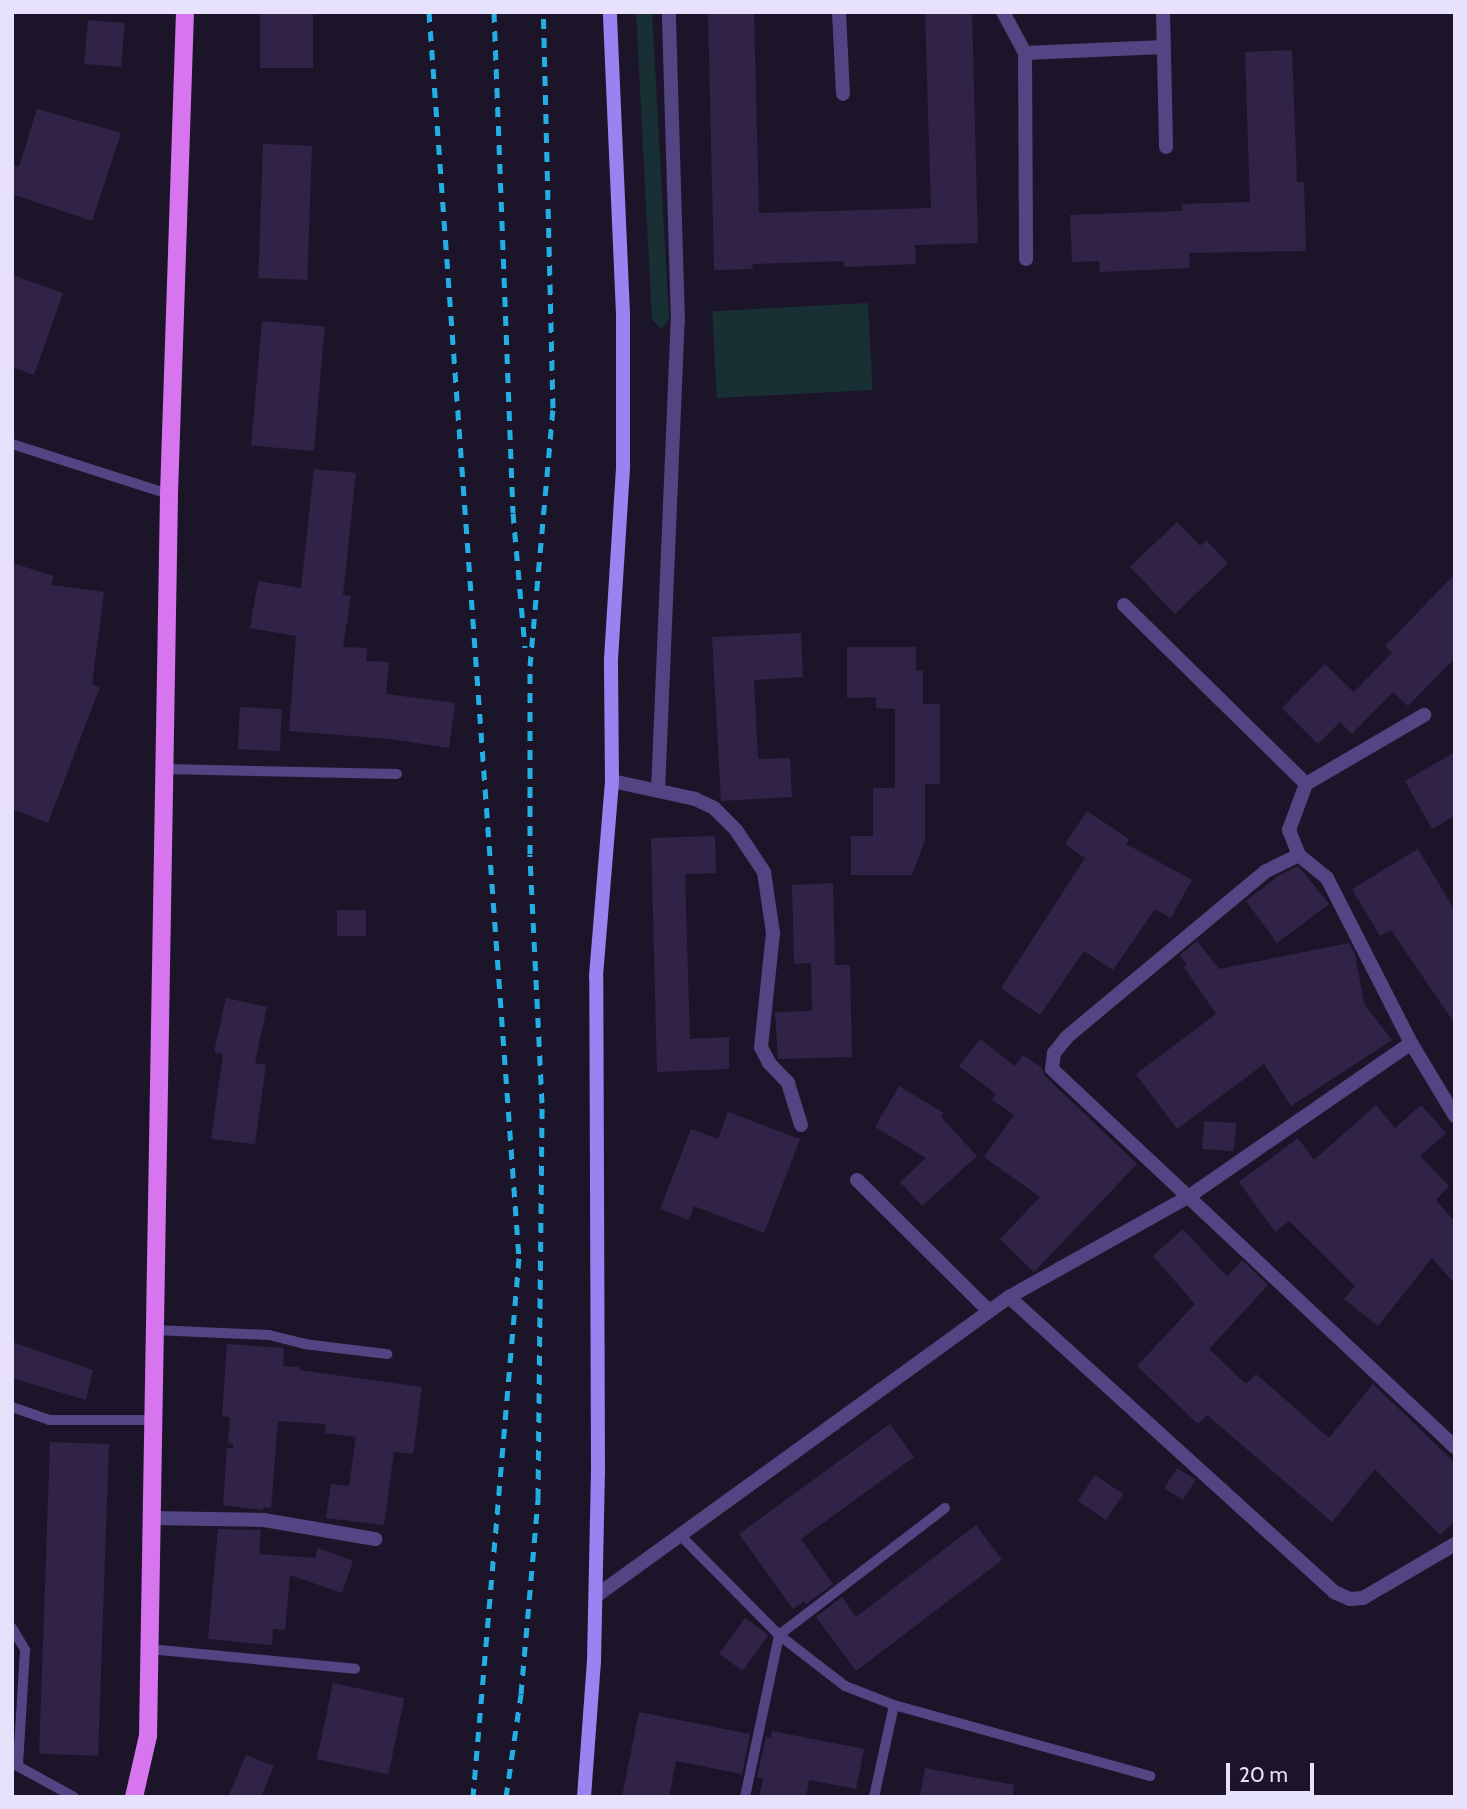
<!DOCTYPE html>
<style>
body{margin:0}
#map{position:relative;width:1467px;height:1809px;overflow:hidden;background:#1c152a;font-family:Cabin,sans-serif}
div>[style]{position:absolute}
.green>*{inset:0;background:#182f33;transform-origin:0 0}
.building>*{inset:0;background:#312348;transform-origin:0 0}
.lane>*{height:10px;margin:-5px;padding:0 5px;transform-origin:5px;border-radius:5px;background:#534583}
.street>*{height:14px;margin:-7px;padding:0 7px;transform-origin:7px;border-radius:7px;background:#534583}
.secondary>*{height:14px;margin:-7px;padding:0 7px;transform-origin:7px;border-radius:7px;background:#9983f0}
.primary>*{height:18px;margin:-9px;padding:0 9px;transform-origin:9px;border-radius:9px;background:#d675ee}
.rail>*{height:5px;margin-top:-2.5px;transform-origin:0;background:repeating-linear-gradient(90deg,#24afe4 0 10px,transparent 0 19px)}
span{translate:-50% -50%;white-space:nowrap;text-align:center;line-height:1.15;-webkit-text-stroke:7px #1c152a;paint-order:stroke}
.frame{position:absolute;inset:0;border:14px solid #e8e1fb;pointer-events:none}
.scale{position:absolute;left:1226px;top:1763px;width:88px;height:32px;box-sizing:border-box;border:4px solid #e8e1fb;border-top:0;padding-left:9px;font-size:21px;line-height:24px;white-space:nowrap;color:#e8e1fb;-webkit-text-stroke:5px #1c152a;paint-order:stroke}
</style>
<div id="map">
<div class="green">
<div style="clip-path:polygon(636px 12px,652px 12px,669px 319px,661px 329px,652px 320px)"></div>
<div style="left:868px;top:303px;width:87px;height:156px;rotate:87deg"></div>
</div>
<div class="building">
<div style="left:260px;top:12px;width:53px;height:56px"></div>
<div style="clip-path:polygon(708px 12px,754px 12px,759px 213px,931px 208px,925px 12px,972px 12px,978px 243px,915px 245px,916px 264px,844px 267px,844px 261px,752px 264px,753px 269px,714px 270px)"></div>
<div style="left:88px;top:20px;width:37px;height:44px;rotate:5deg"></div>
<div style="clip-path:polygon(1292px 50px,1297px 182px,1304px 182px,1306px 251px,1189px 253px,1190px 268px,1100px 272px,1099px 261px,1072px 262px,1070px 215px,1182px 211px,1182px 204px,1250px 202px,1245px 52px)"></div>
<div style="clip-path:polygon(37px 109px,121px 133px,92px 221px,12px 194px,12px 165px,19px 167px)"></div>
<div style="left:263px;top:144px;width:49px;height:134px;rotate:2deg"></div>
<div style="clip-path:polygon(12px 275px,63px 293px,34px 375px,12px 367px)"></div>
<div style="left:262px;top:321px;width:63px;height:125px;rotate:5deg"></div>
<div style="clip-path:polygon(314px 469px,356px 473px,343px 595px,351px 596px,343px 647px,367px 648px,366px 661px,389px 662px,386px 694px,455px 703px,449px 748px,390px 739px,289px 731px,296px 636px,250px 628px,258px 581px,301px 588px)"></div>
<div style="clip-path:polygon(1177px 522px,1200px 546px,1206px 540px,1228px 563px,1175px 614px,1130px 567px)"></div>
<div style="clip-path:polygon(12px 563px,54px 576px,51px 585px,104px 592px,92px 684px,100px 687px,48px 823px,12px 809px)"></div>
<div style="clip-path:polygon(1455px 574px,1455px 658px,1408px 706px,1393px 692px,1352px 734px,1340px 722px,1318px 744px,1282px 708px,1325px 664px,1354px 692px,1392px 653px,1385px 646px)"></div>
<div style="clip-path:polygon(801px 633px,803px 677px,754px 680px,758px 759px,790px 758px,792px 797px,721px 801px,712px 637px)"></div>
<div style="clip-path:polygon(847px 647px,916px 647px,916px 671px,923px 671px,923px 704px,940px 704px,940px 784px,925px 784px,925px 840px,912px 875px,851px 875px,851px 836px,873px 836px,873px 788px,895px 788px,895px 709px,876px 708px,876px 697px,847px 698px)"></div>
<div style="left:240px;top:707px;width:42px;height:42px;rotate:3deg"></div>
<div style="clip-path:polygon(1455px 752px,1455px 816px,1432px 829px,1405px 781px)"></div>
<div style="clip-path:polygon(1087px 811px,1129px 839px,1126px 844px,1192px 880px,1171px 918px,1155px 909px,1113px 970px,1084px 951px,1040px 1015px,1001px 988px,1085px 858px,1065px 844px)"></div>
<div style="clip-path:polygon(715px 836px,716px 873px,685px 874px,690px 1039px,729px 1037px,729px 1069px,657px 1072px,651px 838px)"></div>
<div style="clip-path:polygon(1418px 849px,1455px 911px,1455px 1024px,1391px 930px,1380px 936px,1352px 889px)"></div>
<div style="clip-path:polygon(1298px 866px,1329px 904px,1277px 943px,1246px 901px,1278px 876px)"></div>
<div style="clip-path:polygon(833px 883px,835px 965px,850px 965px,852px 1057px,778px 1059px,775px 1012px,812px 1011px,811px 963px,794px 964px,792px 885px)"></div>
<div style="left:337px;top:910px;width:29px;height:26px"></div>
<div style="clip-path:polygon(1197px 941px,1219px 969px,1349px 943px,1355px 954px,1364px 1004px,1392px 1040px,1291px 1106px,1264px 1064px,1177px 1129px,1136px 1074px,1216px 1014px,1184px 967px,1187px 965px,1180px 955px)"></div>
<div style="clip-path:polygon(226px 998px,267px 1007px,255px 1063px,266px 1065px,255px 1144px,211px 1139px,223px 1054px,214px 1052px)"></div>
<div style="clip-path:polygon(980px 1039px,1015px 1066px,1023px 1055px,1042px 1068px,1045px 1076px,1137px 1164px,1034px 1272px,1000px 1239px,1040px 1197px,984px 1157px,1014px 1115px,992px 1100px,996px 1094px,959px 1066px)"></div>
<div style="clip-path:polygon(899px 1086px,944px 1113px,941px 1117px,977px 1156px,922px 1206px,900px 1182px,926px 1158px,875px 1127px)"></div>
<div style="clip-path:polygon(1376px 1105px,1395px 1128px,1421px 1105px,1446px 1133px,1420px 1156px,1449px 1186px,1436px 1200px,1455px 1222px,1455px 1284px,1432px 1258px,1378px 1326px,1344px 1299px,1355px 1286px,1289px 1221px,1275px 1232px,1239px 1182px,1298px 1138px,1314px 1160px)"></div>
<div style="clip-path:polygon(728px 1112px,800px 1139px,764px 1233px,694px 1206px,689px 1220px,660px 1209px,691px 1129px,718px 1139px)"></div>
<div style="left:1204px;top:1121px;width:32px;height:28px;rotate:4deg"></div>
<div style="clip-path:polygon(1183px 1229px,1227px 1277px,1242px 1260px,1268px 1285px,1209px 1349px,1246px 1384px,1256px 1374px,1329px 1438px,1373px 1384px,1455px 1463px,1455px 1521px,1440px 1535px,1375px 1469px,1332px 1522px,1207px 1415px,1198px 1424px,1137px 1366px,1195px 1304px,1153px 1256px)"></div>
<div style="clip-path:polygon(12px 1342px,93px 1370px,86px 1400px,12px 1378px)"></div>
<div style="clip-path:polygon(227px 1344px,284px 1348px,283px 1366px,299px 1367px,299px 1370px,422px 1387px,413px 1454px,394px 1452px,384px 1525px,326px 1518px,331px 1484px,349px 1486px,356px 1437px,325px 1433px,326px 1424px,278px 1421px,271px 1508px,263px 1507px,263px 1510px,223px 1505px,227px 1448px,233px 1448px,233px 1444px,228px 1443px,230px 1417px,222px 1416px)"></div>
<div style="clip-path:polygon(890px 1424px,914px 1457px,801px 1539px,833px 1584px,806px 1604px,804px 1601px,793px 1609px,739px 1534px)"></div>
<div style="left:50px;top:1442px;width:59px;height:312px;rotate:2deg"></div>
<div style="left:1177px;top:1468px;width:22px;height:24px;rotate:32deg"></div>
<div style="left:1095px;top:1475px;width:34px;height:31px;rotate:34deg"></div>
<div style="clip-path:polygon(976px 1525px,1002px 1560px,856px 1671px,816px 1617px,842px 1597px,856px 1617px)"></div>
<div style="clip-path:polygon(218px 1529px,261px 1530px,259px 1554px,315px 1558px,318px 1548px,353px 1561px,342px 1593px,290px 1575px,285px 1630px,273px 1629px,272px 1645px,208px 1639px)"></div>
<div style="left:745px;top:1618px;width:29px;height:44px;rotate:36deg"></div>
<div style="left:333px;top:1683px;width:73px;height:78px;rotate:12deg"></div>
<div style="clip-path:polygon(639px 1712px,750px 1734px,742px 1774px,676px 1761px,669px 1797px,622px 1797px)"></div>
<div style="clip-path:polygon(772px 1731px,864px 1749px,856px 1789px,809px 1780px,806px 1797px,759px 1797px,763px 1778px,757px 1777px,766px 1737px,771px 1738px)"></div>
<div style="clip-path:polygon(246px 1755px,274px 1766px,261px 1797px,228px 1797px)"></div>
<div style="clip-path:polygon(925px 1768px,1014px 1785px,1013px 1797px,920px 1797px)"></div>
</div>
<div class="lane">
<div style="left:12px;top:444px;width:165px;rotate:17.7deg"></div>
<div style="left:164px;top:769px;width:233px;rotate:1.2deg"></div>
<div style="left:154px;top:1330px;width:115px;rotate:2.5deg"></div>
<div style="left:269px;top:1335px;width:36px;rotate:14deg"></div>
<div style="left:304px;top:1344px;width:84px;rotate:6.9deg"></div>
<div style="left:12px;top:1407px;width:39px;rotate:19deg"></div>
<div style="left:49px;top:1420px;width:103px"></div>
<div style="left:680px;top:1535px;width:141px;rotate:45.3deg"></div>
<div style="left:779px;top:1635px;width:83px;rotate:37.7deg"></div>
<div style="left:845px;top:1686px;width:53px;rotate:21.2deg"></div>
<div style="left:894px;top:1705px;width:266px;rotate:15.5deg"></div>
<div style="left:12px;top:1628px;width:26px;rotate:59deg"></div>
<div style="left:25px;top:1650px;width:116px;rotate:93.5deg"></div>
<div style="left:149px;top:1649px;width:207px;rotate:5.5deg"></div>
<div style="left:12px;top:1763px;width:71px;rotate:28.7deg"></div>
<div style="left:745px;top:1797px;width:166px;rotate:-78.1deg"></div>
<div style="left:779px;top:1635px;width:209px;rotate:-37.4deg"></div>
<div style="left:874px;top:1797px;width:94px;rotate:-77.7deg"></div>
</div>
<div class="street">
<div style="left:839px;top:12px;width:82px;rotate:87.2deg"></div>
<div style="left:1003px;top:12px;width:47px;rotate:61.8deg"></div>
<div style="left:1025px;top:53px;width:139px;rotate:-2.5deg"></div>
<div style="left:1163px;top:12px;width:135px;rotate:88.7deg"></div>
<div style="left:1025px;top:53px;width:206px;rotate:89.7deg"></div>
<div style="left:1124px;top:605px;width:255px;rotate:44.5deg"></div>
<div style="left:612px;top:781px;width:85px;rotate:12.2deg"></div>
<div style="left:695px;top:799px;width:21px;rotate:25deg"></div>
<div style="left:714px;top:808px;width:31px;rotate:45deg"></div>
<div style="left:736px;top:830px;width:50px;rotate:56.3deg"></div>
<div style="left:764px;top:872px;width:62px;rotate:81.6deg"></div>
<div style="left:773px;top:933px;width:115px;rotate:96deg"></div>
<div style="left:761px;top:1047px;width:18px;rotate:63deg"></div>
<div style="left:769px;top:1063px;width:28px;rotate:46deg"></div>
<div style="left:788px;top:1083px;width:44px;rotate:72.8deg"></div>
<div style="left:658px;top:791px;width:469px;rotate:-87.6deg"></div>
<div style="left:678px;top:322px;width:310px;rotate:-91.7deg"></div>
<div style="left:1299px;top:855px;width:27px;rotate:-112deg"></div>
<div style="left:1289px;top:830px;width:49px;rotate:-69.7deg"></div>
<div style="left:1306px;top:784px;width:137px;rotate:-30.3deg"></div>
<div style="left:1455px;top:1116px;width:85px;rotate:-121.1deg"></div>
<div style="left:1411px;top:1043px;width:185px;rotate:-117deg"></div>
<div style="left:1327px;top:878px;width:36px;rotate:-141deg"></div>
<div style="left:1299px;top:855px;width:37px;rotate:154deg"></div>
<div style="left:1266px;top:871px;width:259px;rotate:140.2deg"></div>
<div style="left:1067px;top:1037px;width:21px;rotate:129deg"></div>
<div style="left:1054px;top:1053px;width:16px;rotate:97deg"></div>
<div style="left:1052px;top:1069px;width:553px;rotate:43.17deg"></div>
<div style="left:857px;top:1180px;width:186px;rotate:44.8deg"></div>
<div style="left:1009px;top:1297px;width:205px;rotate:-29.2deg"></div>
<div style="left:1188px;top:1197px;width:271px;rotate:-34.6deg"></div>
<div style="left:151px;top:1518px;width:113px;rotate:1deg"></div>
<div style="left:264px;top:1520px;width:113px;rotate:9.7deg"></div>
<div style="left:596px;top:1596px;width:510px;rotate:-35.9deg"></div>
<div style="left:1009px;top:1297px;width:439px;rotate:42.2deg"></div>
<div style="left:1334px;top:1592px;width:17px;rotate:24deg"></div>
<div style="left:1350px;top:1599px;width:13px;rotate:-4deg"></div>
<div style="left:1363px;top:1598px;width:107px;rotate:-30.4deg"></div>
</div>
<div class="secondary">
<div style="left:584px;top:1797px;width:136px;rotate:-85.8deg"></div>
<div style="left:594px;top:1661px;width:190px;rotate:-88.8deg"></div>
<div style="left:598px;top:1471px;width:495px;rotate:-90.2deg"></div>
<div style="left:596px;top:976px;width:196px;rotate:-85.3deg"></div>
<div style="left:612px;top:781px;width:122px;rotate:-90.5deg"></div>
<div style="left:611px;top:659px;width:193px;rotate:-86.4deg"></div>
<div style="left:623px;top:466px;width:152px;rotate:-90deg"></div>
<div style="left:623px;top:314px;width:302px;rotate:-92.5deg"></div>
</div>
<div class="primary">
<div style="left:134px;top:1797px;width:63px;rotate:-77.1deg"></div>
<div style="left:148px;top:1736px;width:1242px;rotate:-89.03deg"></div>
<div style="left:169px;top:494px;width:482px;rotate:-88.1deg"></div>
</div>
<div class="rail">
<div style="left:429px;top:12px;width:1249px;rotate:85.87deg"></div>
<div style="left:519px;top:1258px;width:541px;rotate:94.88deg"></div>
<div style="left:494px;top:12px;width:501px;rotate:87.83deg"></div>
<div style="left:513px;top:513px;width:135px;rotate:84.9deg"></div>
<div style="left:506px;top:1797px;width:104px;rotate:-81.7deg"></div>
<div style="left:521px;top:1694px;width:197px;rotate:-85deg"></div>
<div style="left:538px;top:1498px;width:395px;rotate:-89.4deg"></div>
<div style="left:542px;top:1103px;width:249px;rotate:-92.8deg"></div>
<div style="left:530px;top:854px;width:188px;rotate:-90deg"></div>
<div style="left:530px;top:666px;width:259px;rotate:-84.9deg"></div>
<div style="left:553px;top:408px;width:396px;rotate:-91.4deg"></div>
</div>
<div class="frame"></div>
<div class="scale">20 m</div>
</div>
